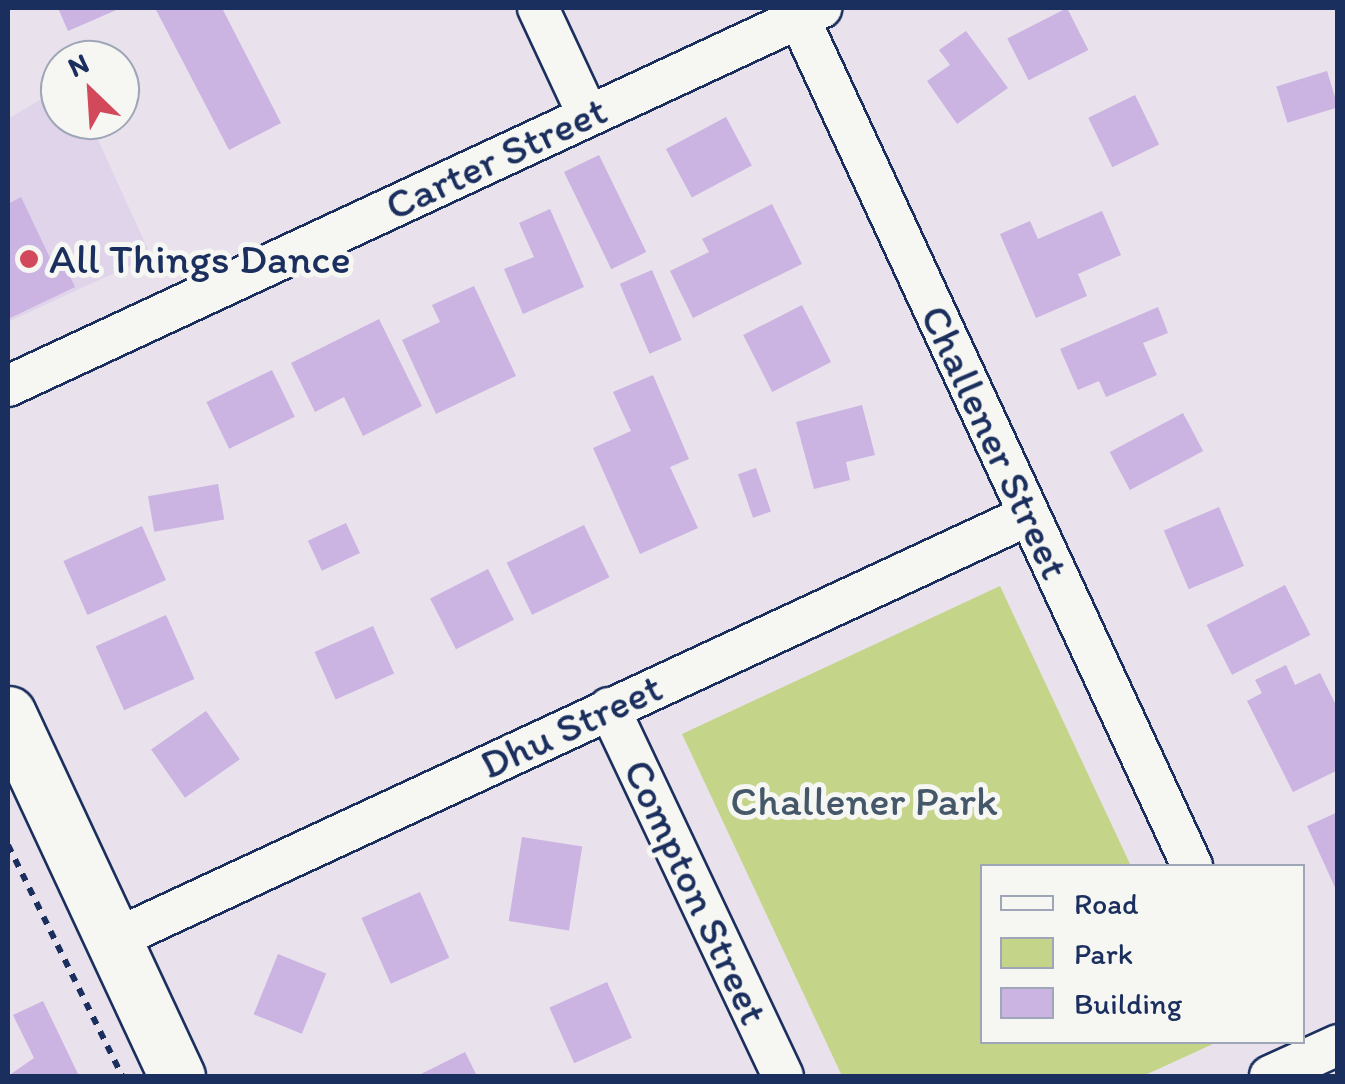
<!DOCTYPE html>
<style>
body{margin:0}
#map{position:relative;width:1345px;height:1084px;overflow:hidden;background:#e9e2ed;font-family:Itim,sans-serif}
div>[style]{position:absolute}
.built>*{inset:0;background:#e0d4ea}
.green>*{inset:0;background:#c4d58a}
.building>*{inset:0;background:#cbb3e2;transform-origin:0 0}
.path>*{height:6px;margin-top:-3px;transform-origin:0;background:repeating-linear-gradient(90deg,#1b2f5e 0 8px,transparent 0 16px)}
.roads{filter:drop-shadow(2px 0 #1b2f5e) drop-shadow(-2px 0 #1b2f5e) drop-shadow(0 2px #1b2f5e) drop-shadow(0 -2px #1b2f5e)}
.street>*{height:40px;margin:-20px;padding:0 20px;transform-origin:20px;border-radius:20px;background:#f6f6f2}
.secondary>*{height:55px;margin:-27.5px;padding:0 27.5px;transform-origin:27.5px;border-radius:27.5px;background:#f6f6f2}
.dots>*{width:28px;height:28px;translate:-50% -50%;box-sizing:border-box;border:5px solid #f6f6f2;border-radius:50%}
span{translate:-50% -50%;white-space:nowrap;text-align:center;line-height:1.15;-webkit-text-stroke:10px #f6f6f2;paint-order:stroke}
.street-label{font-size:42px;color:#1b2f5e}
.poi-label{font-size:42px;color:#1b2f5e}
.left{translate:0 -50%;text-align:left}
.park-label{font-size:42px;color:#455869}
.frame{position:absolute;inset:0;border:10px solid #1b2f5e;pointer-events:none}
.legend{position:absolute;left:980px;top:864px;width:325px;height:180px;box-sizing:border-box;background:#f6f6f2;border:2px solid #9ea6b7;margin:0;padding:12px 18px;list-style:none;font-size:30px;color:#1b2f5e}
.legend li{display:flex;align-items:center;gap:20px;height:50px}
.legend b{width:50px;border:2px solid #9ea6b7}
.north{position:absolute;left:40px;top:40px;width:100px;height:100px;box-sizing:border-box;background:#f6f6f2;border:2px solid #9ea6b7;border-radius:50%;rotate:335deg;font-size:28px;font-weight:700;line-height:40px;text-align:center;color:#1b2f5e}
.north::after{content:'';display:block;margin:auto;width:35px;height:45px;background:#d1495b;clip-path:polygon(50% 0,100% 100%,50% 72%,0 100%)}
</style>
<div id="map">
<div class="built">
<div style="clip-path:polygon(60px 88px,60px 120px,89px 120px,151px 256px,8px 322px,8px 119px)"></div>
</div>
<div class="green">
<div style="clip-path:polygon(1000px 586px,1131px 866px,982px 866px,982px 1042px,1213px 1044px,1143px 1076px,842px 1076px,682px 734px)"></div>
</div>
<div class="building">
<div style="clip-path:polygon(58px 8px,121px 8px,68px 31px)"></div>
<div style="clip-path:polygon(155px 8px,222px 8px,281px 123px,229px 150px)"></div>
<div style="left:1067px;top:8px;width:47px;height:67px;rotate:63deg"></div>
<div style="clip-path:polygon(966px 31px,1008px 88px,957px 124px,927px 81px,950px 65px,939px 50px)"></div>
<div style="left:1327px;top:71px;width:38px;height:53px;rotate:73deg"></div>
<div style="left:1135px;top:95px;width:55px;height:52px;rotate:64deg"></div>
<div style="left:726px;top:117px;width:55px;height:68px;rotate:62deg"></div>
<div style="left:599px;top:155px;width:108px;height:39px;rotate:64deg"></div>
<div style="clip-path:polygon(21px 197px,52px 262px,61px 257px,75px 287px,8px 319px,8px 204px)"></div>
<div style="clip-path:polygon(772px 204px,802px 264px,693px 318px,670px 271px,709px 252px,702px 239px)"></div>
<div style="clip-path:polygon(550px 209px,584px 287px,523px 314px,504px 269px,534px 257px,519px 223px)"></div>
<div style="clip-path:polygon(1102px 211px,1121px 255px,1078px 274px,1087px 296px,1036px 318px,1000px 234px,1030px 221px,1038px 239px)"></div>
<div style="left:652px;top:270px;width:76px;height:35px;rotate:67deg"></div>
<div style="clip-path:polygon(474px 286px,516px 376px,436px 414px,402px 340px,440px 322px,432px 305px)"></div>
<div style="left:802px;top:305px;width:64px;height:66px;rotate:63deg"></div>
<div style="clip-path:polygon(1158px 307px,1168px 333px,1143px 343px,1157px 375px,1106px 397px,1099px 381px,1078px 390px,1060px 349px)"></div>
<div style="clip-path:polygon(379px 319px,422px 406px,363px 436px,344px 397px,315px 412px,291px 363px)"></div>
<div style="left:272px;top:370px;width:52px;height:73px;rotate:64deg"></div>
<div style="clip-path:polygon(653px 375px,689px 459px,670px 467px,698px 528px,640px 554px,593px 448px,631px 431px,613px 392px)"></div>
<div style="clip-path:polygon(862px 405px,875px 455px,846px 462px,850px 480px,814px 489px,796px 422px)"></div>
<div style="left:1183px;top:413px;width:43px;height:83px;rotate:62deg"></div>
<div style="left:756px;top:468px;width:46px;height:19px;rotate:71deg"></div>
<div style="left:218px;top:484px;width:36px;height:71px;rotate:80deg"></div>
<div style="left:1219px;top:507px;width:64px;height:60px;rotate:67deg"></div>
<div style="left:346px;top:523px;width:33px;height:42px;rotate:65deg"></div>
<div style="left:584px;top:525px;width:58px;height:86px;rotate:64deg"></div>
<div style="left:142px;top:526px;width:59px;height:86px;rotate:66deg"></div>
<div style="left:488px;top:569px;width:57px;height:65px;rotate:63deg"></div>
<div style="left:1285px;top:585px;width:56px;height:88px;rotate:63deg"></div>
<div style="left:166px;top:615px;width:70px;height:77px;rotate:66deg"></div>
<div style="left:373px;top:626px;width:52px;height:64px;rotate:66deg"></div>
<div style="clip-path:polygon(1286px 665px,1295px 685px,1320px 673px,1338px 709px,1338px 770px,1293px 792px,1247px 701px,1262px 693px,1255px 680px)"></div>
<div style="left:206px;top:711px;width:59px;height:67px;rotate:55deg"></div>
<div style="clip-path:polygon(1338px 812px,1338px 894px,1307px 826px)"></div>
<div style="left:522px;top:837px;width:61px;height:85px;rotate:9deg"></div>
<div style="left:420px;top:892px;width:72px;height:64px;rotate:66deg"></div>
<div style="left:278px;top:954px;width:52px;height:65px;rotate:22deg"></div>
<div style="left:607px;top:982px;width:61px;height:63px;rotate:66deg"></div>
<div style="clip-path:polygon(43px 1001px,79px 1076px,8px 1076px,34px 1058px,13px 1015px)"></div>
<div style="clip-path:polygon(465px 1052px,477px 1076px,417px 1076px)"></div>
</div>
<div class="path">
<div style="left:8px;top:845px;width:258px;rotate:63.7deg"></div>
</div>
<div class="roads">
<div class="street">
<div style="left:538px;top:8px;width:118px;rotate:65deg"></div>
<div style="left:799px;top:18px;width:935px;rotate:65.13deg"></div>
<div style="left:8px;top:386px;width:897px;rotate:-24.94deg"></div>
<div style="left:609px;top:708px;width:407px;rotate:64.7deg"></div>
<div style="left:113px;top:940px;width:1010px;rotate:-24.89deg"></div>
<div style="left:1270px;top:1076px;width:75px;rotate:-24.5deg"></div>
</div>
<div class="secondary">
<div style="left:8px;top:714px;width:400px;rotate:65deg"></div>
</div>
</div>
<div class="dots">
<div style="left:29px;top:259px;background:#d1495b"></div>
</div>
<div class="street-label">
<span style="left:496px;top:158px;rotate:-25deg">Carter Street</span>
<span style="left:995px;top:442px;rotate:65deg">Challener Street</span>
<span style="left:571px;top:726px;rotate:-25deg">Dhu Street</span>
<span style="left:696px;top:892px;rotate:65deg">Compton Street</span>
</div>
<div class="poi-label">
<span class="left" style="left:49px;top:259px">All Things Dance</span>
</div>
<div class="park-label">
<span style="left:864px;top:801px">Challener Park</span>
</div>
<div class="frame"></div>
<ul class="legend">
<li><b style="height:12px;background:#f6f6f2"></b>Road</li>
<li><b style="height:28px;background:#c4d58a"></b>Park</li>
<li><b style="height:28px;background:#cbb3e2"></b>Building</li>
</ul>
<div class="north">N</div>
</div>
